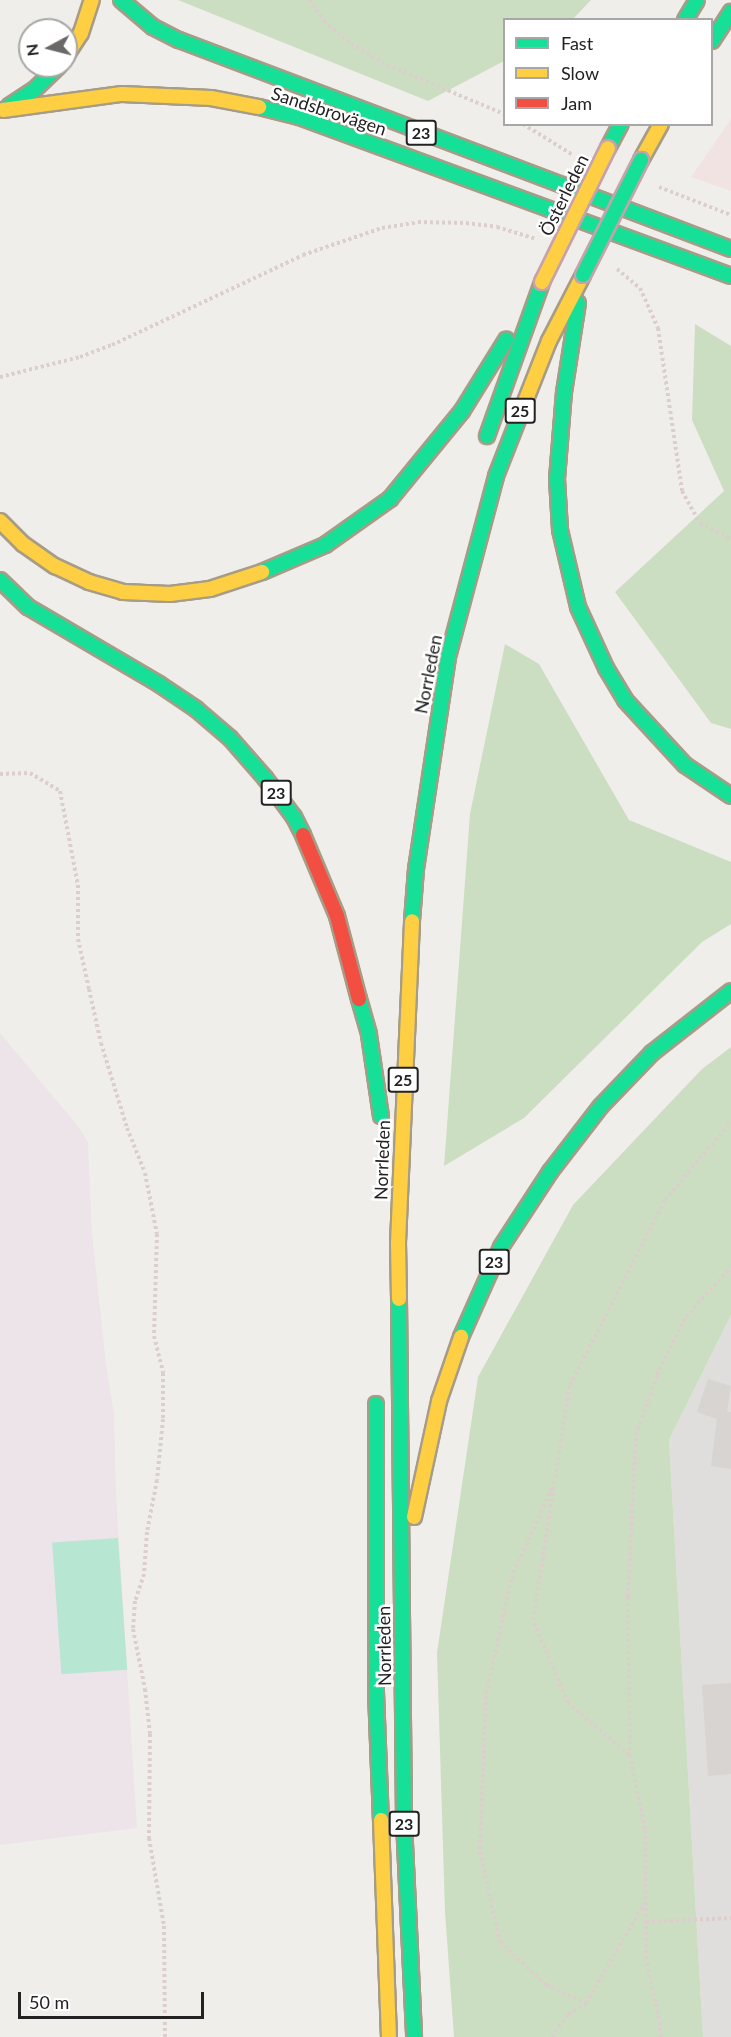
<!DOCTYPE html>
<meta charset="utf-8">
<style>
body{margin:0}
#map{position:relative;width:731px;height:2037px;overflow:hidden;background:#f0eeeb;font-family:Lato,sans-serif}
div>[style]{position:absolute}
.residential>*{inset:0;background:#dfdedc}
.commercial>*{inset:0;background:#f1e3e1}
.industrial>*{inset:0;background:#ede4e9}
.forest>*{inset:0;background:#cbdec1}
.pitch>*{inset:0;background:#b7e6d2;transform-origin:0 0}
.building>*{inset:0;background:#d7d4d2}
.path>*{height:4px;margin-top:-2px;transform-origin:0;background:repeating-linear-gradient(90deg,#dccecd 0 3px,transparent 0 6px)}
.roads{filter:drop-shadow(2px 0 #a79c86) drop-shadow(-2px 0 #a79c86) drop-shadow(0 2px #a79c86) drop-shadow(0 -2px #a79c86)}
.fast>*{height:14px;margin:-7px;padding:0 7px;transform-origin:7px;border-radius:7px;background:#16e098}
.slow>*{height:14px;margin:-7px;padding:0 7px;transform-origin:7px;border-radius:7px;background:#ffcf43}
.jam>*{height:14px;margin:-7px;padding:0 7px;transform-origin:7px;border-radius:7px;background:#f24e42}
.bridges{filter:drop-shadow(2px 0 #c5a2ac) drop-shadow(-2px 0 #c5a2ac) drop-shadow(0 2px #c5a2ac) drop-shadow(0 -2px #c5a2ac)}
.fast-bridge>*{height:14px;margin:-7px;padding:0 7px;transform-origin:7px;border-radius:7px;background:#16e098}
.slow-bridge>*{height:14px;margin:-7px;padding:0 7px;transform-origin:7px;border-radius:7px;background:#ffcf43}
span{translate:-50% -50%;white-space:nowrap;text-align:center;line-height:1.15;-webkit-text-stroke:5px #fff;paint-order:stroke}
.shield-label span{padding:2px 4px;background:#fff;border:2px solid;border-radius:4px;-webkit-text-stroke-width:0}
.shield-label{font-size:16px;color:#222;font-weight:700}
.street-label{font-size:18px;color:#222}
.legend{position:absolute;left:503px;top:18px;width:210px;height:108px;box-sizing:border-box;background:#fff;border:2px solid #a7a7a7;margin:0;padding:8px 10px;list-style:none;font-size:18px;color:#222}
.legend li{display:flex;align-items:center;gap:12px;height:30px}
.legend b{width:30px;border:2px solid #a7a7a7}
.north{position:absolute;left:18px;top:18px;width:60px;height:60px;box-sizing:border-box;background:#fff;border:2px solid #a7a7a7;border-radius:50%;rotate:263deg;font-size:16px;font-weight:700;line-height:24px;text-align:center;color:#222}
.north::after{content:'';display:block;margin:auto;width:21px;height:27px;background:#6a6968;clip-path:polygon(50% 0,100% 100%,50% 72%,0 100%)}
.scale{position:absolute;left:18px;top:1992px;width:186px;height:27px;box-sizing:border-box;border:3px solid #222;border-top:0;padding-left:8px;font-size:18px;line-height:21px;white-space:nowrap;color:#222;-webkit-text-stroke:4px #fff;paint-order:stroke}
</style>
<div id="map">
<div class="residential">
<div style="clip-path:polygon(731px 1315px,731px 2037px,703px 2037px,669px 1440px)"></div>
</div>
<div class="commercial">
<div style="clip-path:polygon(731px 119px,731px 191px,691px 177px)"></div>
</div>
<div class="industrial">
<div style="clip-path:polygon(0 1033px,78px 1126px,88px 1142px,92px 1233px,106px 1364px,114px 1414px,116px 1493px,137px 1828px,0 1845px)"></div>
</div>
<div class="forest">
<div style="clip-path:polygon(178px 0,591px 0,573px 19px,504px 20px,504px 61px,428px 101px)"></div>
<div style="clip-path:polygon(695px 324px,731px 346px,731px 729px,711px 723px,615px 592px,724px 491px,692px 420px)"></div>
<div style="clip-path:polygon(505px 644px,539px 664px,629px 820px,731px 862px,731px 924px,702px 942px,524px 1118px,444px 1166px,470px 814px)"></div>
<div style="clip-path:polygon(731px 1047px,731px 1315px,669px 1440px,703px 2037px,454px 2037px,445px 1912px,437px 1653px,478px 1377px,573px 1205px,702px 1069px)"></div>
</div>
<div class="pitch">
<div style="left:118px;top:1538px;width:132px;height:66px;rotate:86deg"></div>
</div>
<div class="building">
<div style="clip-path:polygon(708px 1379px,731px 1386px,727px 1412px,731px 1412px,731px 1469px,711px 1466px,717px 1419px,697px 1412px)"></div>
<div style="clip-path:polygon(731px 1683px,731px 1774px,708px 1776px,702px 1685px)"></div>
</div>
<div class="path">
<div style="left:309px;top:0;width:26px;rotate:54deg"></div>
<div style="left:324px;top:21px;width:35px;rotate:40deg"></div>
<div style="left:351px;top:44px;width:42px;rotate:30.3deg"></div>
<div style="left:387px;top:65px;width:127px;rotate:22.7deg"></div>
<div style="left:523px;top:124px;width:59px;rotate:31.8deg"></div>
<div style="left:659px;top:187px;width:77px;rotate:21.3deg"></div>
<div style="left:617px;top:269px;width:30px;rotate:40deg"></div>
<div style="left:640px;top:288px;width:44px;rotate:65.8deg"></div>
<div style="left:658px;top:328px;width:165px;rotate:81.6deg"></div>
<div style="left:682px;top:491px;width:37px;rotate:61deg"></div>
<div style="left:700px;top:523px;width:35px;rotate:27deg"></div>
<div style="left:0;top:377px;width:82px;rotate:-14deg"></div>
<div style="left:80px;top:357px;width:34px;rotate:-21deg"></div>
<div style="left:112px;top:345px;width:211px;rotate:-25.2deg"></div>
<div style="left:303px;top:255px;width:83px;rotate:-18.9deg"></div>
<div style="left:382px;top:228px;width:36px;rotate:-9deg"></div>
<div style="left:418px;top:222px;width:48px;rotate:1.2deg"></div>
<div style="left:466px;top:223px;width:31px;rotate:7deg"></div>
<div style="left:497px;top:227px;width:39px;rotate:17deg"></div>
<div style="left:0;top:774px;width:30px;rotate:-2deg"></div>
<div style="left:30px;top:773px;width:35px;rotate:31deg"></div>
<div style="left:60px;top:791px;width:96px;rotate:79.2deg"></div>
<div style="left:78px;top:885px;width:54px;rotate:90deg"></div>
<div style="left:78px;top:939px;width:51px;rotate:77.6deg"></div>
<div style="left:89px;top:989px;width:55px;rotate:77.5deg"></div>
<div style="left:101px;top:1043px;width:89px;rotate:73deg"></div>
<div style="left:127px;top:1128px;width:48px;rotate:68.2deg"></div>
<div style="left:145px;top:1173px;width:62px;rotate:78.9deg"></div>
<div style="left:157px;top:1234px;width:102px;rotate:91.7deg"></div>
<div style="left:154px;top:1336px;width:38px;rotate:76deg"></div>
<div style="left:163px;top:1373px;width:46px;rotate:90deg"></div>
<div style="left:163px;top:1419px;width:61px;rotate:95.6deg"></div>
<div style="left:157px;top:1480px;width:53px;rotate:100.9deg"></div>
<div style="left:147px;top:1532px;width:42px;rotate:94.1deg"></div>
<div style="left:144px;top:1574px;width:28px;rotate:108deg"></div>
<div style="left:135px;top:1601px;width:28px;rotate:94deg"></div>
<div style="left:133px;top:1629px;width:61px;rotate:78.7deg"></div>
<div style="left:145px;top:1689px;width:45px;rotate:83.7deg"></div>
<div style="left:150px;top:1734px;width:104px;rotate:90.6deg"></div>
<div style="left:149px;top:1838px;width:89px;rotate:80.3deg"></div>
<div style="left:164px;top:1926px;width:111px;rotate:89.5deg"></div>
<div style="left:552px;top:1488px;width:100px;rotate:114.3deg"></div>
<div style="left:511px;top:1579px;width:120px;rotate:102.1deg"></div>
<div style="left:486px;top:1696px;width:156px;rotate:92.2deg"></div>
<div style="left:480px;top:1852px;width:92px;rotate:77.5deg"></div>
<div style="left:500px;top:1942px;width:63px;rotate:43.1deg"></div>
<div style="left:546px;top:1985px;width:44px;rotate:24.2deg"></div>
<div style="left:629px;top:1755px;width:80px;rotate:-139.6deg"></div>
<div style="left:568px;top:1703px;width:90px;rotate:-112.9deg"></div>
<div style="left:533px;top:1620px;width:238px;rotate:-81.1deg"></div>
<div style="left:570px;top:1385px;width:208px;rotate:-62.8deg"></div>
<div style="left:665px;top:1200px;width:102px;rotate:-49.8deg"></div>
<div style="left:646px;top:1922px;width:85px;rotate:-2.7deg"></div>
<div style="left:552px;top:2037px;width:28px;rotate:-55deg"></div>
<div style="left:568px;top:2014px;width:21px;rotate:-31deg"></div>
<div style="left:586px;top:2003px;width:115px;rotate:-59.6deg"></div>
<div style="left:661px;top:2037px;width:18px;rotate:-96deg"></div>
<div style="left:659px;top:2019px;width:61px;rotate:-102.2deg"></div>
<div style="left:646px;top:1959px;width:130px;rotate:-90.4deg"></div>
<div style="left:645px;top:1829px;width:75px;rotate:-101.6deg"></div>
<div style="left:630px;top:1756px;width:159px;rotate:-90.7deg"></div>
<div style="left:628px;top:1597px;width:162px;rotate:-87.2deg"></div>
<div style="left:636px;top:1435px;width:64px;rotate:-70.7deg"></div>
<div style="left:657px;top:1375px;width:65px;rotate:-63.4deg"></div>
<div style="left:686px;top:1317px;width:67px;rotate:-48deg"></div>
</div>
<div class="roads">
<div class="fast">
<div style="left:121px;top:0;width:42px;rotate:40.2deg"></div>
<div style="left:153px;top:27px;width:29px;rotate:27deg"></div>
<div style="left:179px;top:40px;width:590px;rotate:20.74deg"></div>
<div style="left:685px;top:20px;width:23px;rotate:-59deg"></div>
<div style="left:712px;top:41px;width:35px;rotate:-57deg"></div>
<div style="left:9px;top:106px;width:30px;rotate:-33deg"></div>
<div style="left:34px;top:90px;width:35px;rotate:-44deg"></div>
<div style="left:259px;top:107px;width:41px;rotate:14deg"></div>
<div style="left:299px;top:117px;width:460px;rotate:20.2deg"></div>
<div style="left:608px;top:148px;width:27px;rotate:-62deg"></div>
<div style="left:578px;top:303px;width:90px;rotate:98.9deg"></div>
<div style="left:564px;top:392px;width:87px;rotate:94.6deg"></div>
<div style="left:557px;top:479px;width:51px;rotate:86.6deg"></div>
<div style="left:560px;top:530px;width:79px;rotate:76.8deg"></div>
<div style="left:578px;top:607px;width:67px;rotate:65.3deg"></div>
<div style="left:606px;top:668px;width:37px;rotate:59deg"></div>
<div style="left:625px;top:700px;width:88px;rotate:47.3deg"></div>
<div style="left:685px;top:765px;width:55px;rotate:34deg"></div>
<div style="left:487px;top:436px;width:164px;rotate:-70.3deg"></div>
<div style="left:262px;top:572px;width:69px;rotate:-23.2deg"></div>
<div style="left:325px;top:545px;width:80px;rotate:-35.3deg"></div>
<div style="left:390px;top:499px;width:114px;rotate:-50.7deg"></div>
<div style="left:462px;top:411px;width:84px;rotate:-58.2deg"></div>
<div style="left:0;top:580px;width:39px;rotate:44deg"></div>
<div style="left:28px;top:607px;width:152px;rotate:30.4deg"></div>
<div style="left:159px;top:684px;width:45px;rotate:34deg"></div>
<div style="left:196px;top:709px;width:45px;rotate:40.5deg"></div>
<div style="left:230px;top:738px;width:53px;rotate:48.8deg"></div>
<div style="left:265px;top:778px;width:49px;rotate:53.4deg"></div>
<div style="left:294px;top:817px;width:20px;rotate:63deg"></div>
<div style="left:412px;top:921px;width:52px;rotate:-85.6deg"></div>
<div style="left:416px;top:869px;width:214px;rotate:-81.4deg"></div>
<div style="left:448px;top:657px;width:187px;rotate:-75.1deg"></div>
<div style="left:496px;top:476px;width:74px;rotate:-68.6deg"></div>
<div style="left:359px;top:999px;width:37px;rotate:74deg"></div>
<div style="left:369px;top:1035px;width:82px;rotate:81.6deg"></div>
<div style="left:399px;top:1299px;width:523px;rotate:89.45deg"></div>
<div style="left:404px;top:1822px;width:215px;rotate:87.3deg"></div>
<div style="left:461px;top:1337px;width:98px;rotate:-66deg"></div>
<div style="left:501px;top:1247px;width:90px;rotate:-56.8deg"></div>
<div style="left:550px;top:1172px;width:83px;rotate:-52.3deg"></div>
<div style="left:601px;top:1106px;width:74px;rotate:-46.1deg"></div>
<div style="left:652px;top:1053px;width:100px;rotate:-38.1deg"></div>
<div style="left:376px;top:1404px;width:288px;rotate:90deg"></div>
<div style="left:376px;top:1692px;width:128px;rotate:87.8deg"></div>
</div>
<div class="slow">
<div style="left:66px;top:56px;width:27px;rotate:-57deg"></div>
<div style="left:81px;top:33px;width:35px;rotate:-72deg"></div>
<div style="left:3px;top:110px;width:120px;rotate:-7.7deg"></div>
<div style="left:122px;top:94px;width:89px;rotate:2.6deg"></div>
<div style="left:211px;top:98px;width:49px;rotate:10.6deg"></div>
<div style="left:641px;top:160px;width:41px;rotate:-60.9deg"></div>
<div style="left:523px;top:407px;width:71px;rotate:-68.5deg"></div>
<div style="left:549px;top:341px;width:74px;rotate:-62.7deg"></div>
<div style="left:0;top:521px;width:33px;rotate:45deg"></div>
<div style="left:23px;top:544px;width:39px;rotate:35deg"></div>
<div style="left:55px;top:566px;width:38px;rotate:25deg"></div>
<div style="left:89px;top:582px;width:35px;rotate:16deg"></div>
<div style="left:123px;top:592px;width:47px;rotate:2.4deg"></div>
<div style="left:170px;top:594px;width:40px;rotate:-7.1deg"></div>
<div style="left:210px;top:589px;width:55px;rotate:-18.1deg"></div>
<div style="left:399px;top:1299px;width:56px;rotate:-91deg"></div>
<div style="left:398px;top:1243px;width:322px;rotate:-87.5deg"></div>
<div style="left:414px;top:1517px;width:119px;rotate:-77.8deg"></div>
<div style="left:439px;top:1401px;width:68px;rotate:-71deg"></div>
<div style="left:381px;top:1820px;width:217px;rotate:87.9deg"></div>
</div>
<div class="jam">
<div style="left:303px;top:835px;width:88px;rotate:67.2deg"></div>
<div style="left:337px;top:916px;width:86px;rotate:75.2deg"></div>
</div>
</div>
<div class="bridges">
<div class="fast-bridge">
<div style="left:583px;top:275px;width:129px;rotate:-63.2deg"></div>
</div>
<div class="slow-bridge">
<div style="left:542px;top:282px;width:149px;rotate:-63.8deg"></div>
</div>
</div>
<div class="shield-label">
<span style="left:421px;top:133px">23</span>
<span style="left:520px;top:411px">25</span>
<span style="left:276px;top:793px">23</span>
<span style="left:403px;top:1080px">25</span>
<span style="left:494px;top:1262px">23</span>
<span style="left:404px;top:1824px">23</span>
</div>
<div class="street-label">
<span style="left:329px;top:111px;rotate:18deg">Sandsbrovägen</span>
<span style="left:564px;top:195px;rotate:-64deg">Österleden</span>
<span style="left:428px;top:674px;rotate:-79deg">Norrleden</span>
<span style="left:382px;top:1160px;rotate:-88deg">Norrleden</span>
<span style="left:384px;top:1646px;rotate:-91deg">Norrleden</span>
</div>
<ul class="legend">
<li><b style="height:8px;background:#16e098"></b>Fast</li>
<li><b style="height:8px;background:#ffcf43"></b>Slow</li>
<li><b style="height:8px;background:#f24e42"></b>Jam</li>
</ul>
<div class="north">N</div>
<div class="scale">50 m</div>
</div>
